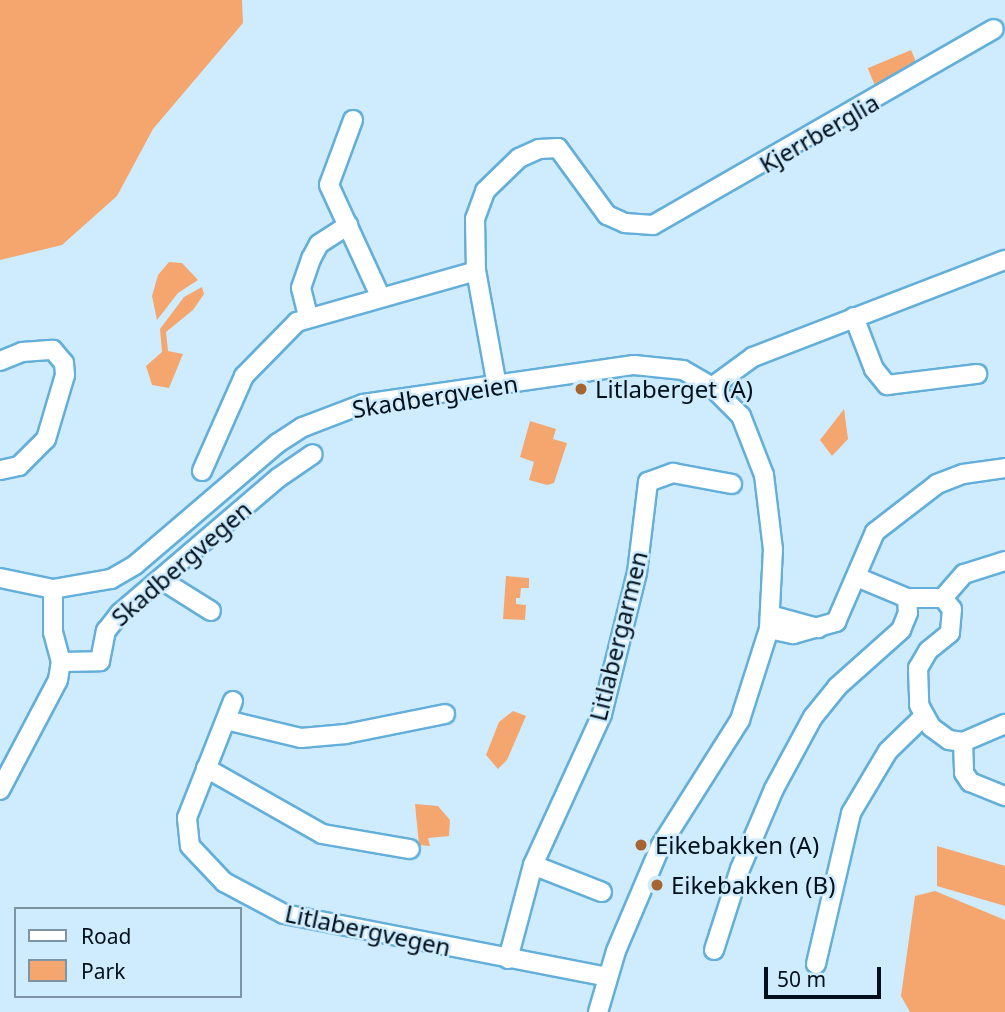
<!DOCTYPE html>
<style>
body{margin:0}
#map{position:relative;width:1005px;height:1012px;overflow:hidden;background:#cfecfe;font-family:"Noto Sans",sans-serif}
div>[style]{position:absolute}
.green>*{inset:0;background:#f4a66e;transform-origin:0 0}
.roads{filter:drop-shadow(2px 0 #63afda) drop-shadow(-2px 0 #63afda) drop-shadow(0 2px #63afda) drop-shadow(0 -2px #63afda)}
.street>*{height:18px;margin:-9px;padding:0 9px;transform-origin:9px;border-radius:9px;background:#fff}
.dots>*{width:19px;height:19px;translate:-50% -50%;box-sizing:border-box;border:4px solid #cfecfe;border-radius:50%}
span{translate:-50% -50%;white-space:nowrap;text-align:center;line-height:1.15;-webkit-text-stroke:5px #cfecfe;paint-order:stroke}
.street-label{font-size:24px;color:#000f1b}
.poi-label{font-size:24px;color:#000f1b}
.left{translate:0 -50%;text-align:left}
.legend{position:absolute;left:14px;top:907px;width:228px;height:91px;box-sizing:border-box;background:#cfecfe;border:2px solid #7c94a3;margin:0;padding:9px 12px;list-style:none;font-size:21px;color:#000f1b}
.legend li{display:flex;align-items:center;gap:14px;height:35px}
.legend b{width:35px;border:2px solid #7c94a3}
.scale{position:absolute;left:764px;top:967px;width:117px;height:32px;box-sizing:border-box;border:4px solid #000f1b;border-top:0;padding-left:9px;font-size:21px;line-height:24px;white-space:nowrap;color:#000f1b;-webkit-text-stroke:5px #cfecfe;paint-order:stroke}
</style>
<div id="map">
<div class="green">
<div style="clip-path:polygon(0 0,242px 0,243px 23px,153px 129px,117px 196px,62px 245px,0 260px)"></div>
<div style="left:911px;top:50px;width:21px;height:47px;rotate:67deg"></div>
<div style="clip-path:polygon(169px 262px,182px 263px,198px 280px,178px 293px,157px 320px,152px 296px,158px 275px)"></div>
<div style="clip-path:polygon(202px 287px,204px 294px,193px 310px,166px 332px,168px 351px,183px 354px,169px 388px,152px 385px,146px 366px,162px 352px,160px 329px,184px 297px)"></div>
<div style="clip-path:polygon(844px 409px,848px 439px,832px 456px,820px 440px)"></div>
<div style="clip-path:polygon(530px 421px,556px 429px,553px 439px,567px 443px,554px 483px,547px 485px,529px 480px,534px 462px,520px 457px)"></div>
<div style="clip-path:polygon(506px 576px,529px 578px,529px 588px,521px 588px,520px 598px,516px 598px,516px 604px,526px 605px,525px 620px,503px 619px)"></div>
<div style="clip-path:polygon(513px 711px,526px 716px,507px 760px,498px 769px,486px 755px,499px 722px)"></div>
<div style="clip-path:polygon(415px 804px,438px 806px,450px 820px,449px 836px,428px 838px,430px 846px,419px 845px)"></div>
<div style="clip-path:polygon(937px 846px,1005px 866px,1005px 906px,937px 886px)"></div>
<div style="clip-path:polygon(935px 891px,1005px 920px,1005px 1012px,910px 1012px,901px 996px,915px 896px)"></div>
</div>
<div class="roads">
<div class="street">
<div style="left:353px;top:120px;width:69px;rotate:110.3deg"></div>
<div style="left:329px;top:185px;width:122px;rotate:65.3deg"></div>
<div style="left:308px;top:316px;width:29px;rotate:-104deg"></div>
<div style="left:301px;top:288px;width:31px;rotate:-71deg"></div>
<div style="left:311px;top:259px;width:17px;rotate:-62deg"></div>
<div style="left:319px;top:244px;width:35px;rotate:-33deg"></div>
<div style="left:854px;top:317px;width:56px;rotate:69deg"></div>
<div style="left:874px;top:369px;width:21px;rotate:51deg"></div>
<div style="left:887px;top:385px;width:91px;rotate:-7deg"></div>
<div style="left:0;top:361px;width:24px;rotate:-22deg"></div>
<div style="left:22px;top:352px;width:31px;rotate:-4deg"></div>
<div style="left:53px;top:350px;width:17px;rotate:50deg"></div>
<div style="left:64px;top:363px;width:12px;rotate:85deg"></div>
<div style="left:65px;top:375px;width:67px;rotate:106.5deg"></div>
<div style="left:46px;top:439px;width:38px;rotate:135deg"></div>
<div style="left:19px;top:466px;width:19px;rotate:168deg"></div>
<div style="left:497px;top:386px;width:117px;rotate:-100.3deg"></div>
<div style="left:476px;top:271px;width:52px;rotate:-91.1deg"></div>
<div style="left:475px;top:219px;width:30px;rotate:-70deg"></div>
<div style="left:485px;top:191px;width:47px;rotate:-44.1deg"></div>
<div style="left:519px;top:158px;width:22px;rotate:-24deg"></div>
<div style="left:539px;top:149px;width:19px;rotate:-3deg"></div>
<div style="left:558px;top:148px;width:83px;rotate:53.8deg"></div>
<div style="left:607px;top:215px;width:20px;rotate:24deg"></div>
<div style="left:625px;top:223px;width:28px;rotate:4deg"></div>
<div style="left:653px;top:225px;width:393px;rotate:-29.9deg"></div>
<div style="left:712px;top:387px;width:51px;rotate:-36.2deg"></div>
<div style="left:753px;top:357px;width:270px;rotate:-21.1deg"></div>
<div style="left:202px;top:471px;width:104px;rotate:-66.1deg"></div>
<div style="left:244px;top:376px;width:76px;rotate:-45.5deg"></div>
<div style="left:297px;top:322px;width:186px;rotate:-15.9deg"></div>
<div style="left:0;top:578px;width:54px;rotate:11.7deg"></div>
<div style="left:53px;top:589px;width:59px;rotate:-9.8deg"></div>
<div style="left:111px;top:579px;width:28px;rotate:-30deg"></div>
<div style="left:135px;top:565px;width:188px;rotate:-40.5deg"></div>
<div style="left:278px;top:443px;width:30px;rotate:-33deg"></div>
<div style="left:303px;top:427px;width:64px;rotate:-21deg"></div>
<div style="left:363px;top:404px;width:274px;rotate:-8.2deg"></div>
<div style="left:634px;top:365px;width:49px;rotate:5.8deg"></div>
<div style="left:683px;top:370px;width:34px;rotate:30deg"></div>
<div style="left:712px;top:387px;width:41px;rotate:45deg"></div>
<div style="left:741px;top:416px;width:63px;rotate:68.7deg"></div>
<div style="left:764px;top:475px;width:75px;rotate:83.1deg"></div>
<div style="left:773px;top:549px;width:80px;rotate:92.9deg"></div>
<div style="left:769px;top:629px;width:96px;rotate:107.7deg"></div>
<div style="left:740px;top:720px;width:148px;rotate:122.3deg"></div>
<div style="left:661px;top:845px;width:115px;rotate:113deg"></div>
<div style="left:616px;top:951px;width:64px;rotate:106.4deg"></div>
<div style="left:859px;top:578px;width:52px;rotate:22.6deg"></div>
<div style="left:907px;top:598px;width:36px"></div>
<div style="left:943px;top:598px;width:14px;rotate:51deg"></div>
<div style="left:952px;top:609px;width:24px;rotate:95deg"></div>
<div style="left:950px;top:633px;width:28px;rotate:141deg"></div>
<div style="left:928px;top:651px;width:20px;rotate:120deg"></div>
<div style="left:918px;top:668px;width:37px;rotate:88deg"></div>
<div style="left:919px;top:705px;width:25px;rotate:61deg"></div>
<div style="left:931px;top:727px;width:22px;rotate:36deg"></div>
<div style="left:949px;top:740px;width:14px;rotate:8deg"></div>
<div style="left:963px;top:742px;width:46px;rotate:-23.2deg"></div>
<div style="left:160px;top:579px;width:60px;rotate:32.1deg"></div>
<div style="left:943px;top:598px;width:32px;rotate:-49deg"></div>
<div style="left:964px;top:574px;width:43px;rotate:-17.6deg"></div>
<div style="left:770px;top:615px;width:50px;rotate:15.2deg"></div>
<div style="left:769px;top:629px;width:25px;rotate:12deg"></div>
<div style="left:793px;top:634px;width:45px;rotate:-15.6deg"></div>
<div style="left:836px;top:622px;width:98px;rotate:-66.6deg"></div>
<div style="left:875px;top:532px;width:78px;rotate:-37.7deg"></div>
<div style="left:937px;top:484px;width:28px;rotate:-21deg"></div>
<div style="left:963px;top:474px;width:42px;rotate:-8.1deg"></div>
<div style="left:61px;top:662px;width:39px;rotate:-1deg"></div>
<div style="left:100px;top:661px;width:31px;rotate:-79deg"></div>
<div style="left:106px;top:631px;width:23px;rotate:-52deg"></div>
<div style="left:120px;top:613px;width:208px;rotate:-40.5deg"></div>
<div style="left:278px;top:478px;width:42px;rotate:-34.4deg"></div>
<div style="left:233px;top:701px;width:126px;rotate:111.5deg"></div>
<div style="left:187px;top:818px;width:28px;rotate:84deg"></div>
<div style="left:190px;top:846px;width:50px;rotate:46.6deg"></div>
<div style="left:224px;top:882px;width:68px;rotate:28.1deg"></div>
<div style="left:284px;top:914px;width:329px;rotate:11deg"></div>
<div style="left:226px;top:720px;width:77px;rotate:13.5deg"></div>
<div style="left:301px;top:738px;width:45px;rotate:-5.1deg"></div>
<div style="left:346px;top:734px;width:101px;rotate:-11.4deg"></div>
<div style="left:963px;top:742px;width:31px;rotate:88deg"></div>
<div style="left:964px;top:773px;width:11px;rotate:56deg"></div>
<div style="left:970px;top:782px;width:38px;rotate:22deg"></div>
<div style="left:206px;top:768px;width:133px;rotate:29.6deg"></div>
<div style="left:322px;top:834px;width:89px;rotate:9.7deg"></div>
<div style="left:0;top:790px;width:124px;rotate:-62.2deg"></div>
<div style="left:58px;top:680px;width:18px;rotate:-81deg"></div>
<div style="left:61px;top:662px;width:31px;rotate:-105deg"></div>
<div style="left:53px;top:632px;width:43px;rotate:-90deg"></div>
<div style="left:533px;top:865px;width:74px;rotate:21.4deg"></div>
<div style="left:714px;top:950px;width:85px;rotate:-72.2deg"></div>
<div style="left:740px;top:869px;width:87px;rotate:-67deg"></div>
<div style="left:774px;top:789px;width:82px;rotate:-61.6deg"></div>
<div style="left:813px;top:717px;width:38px;rotate:-51deg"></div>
<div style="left:837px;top:687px;width:86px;rotate:-41.7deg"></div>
<div style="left:901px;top:630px;width:18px;rotate:-68deg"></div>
<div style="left:908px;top:613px;width:15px;rotate:-94deg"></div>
<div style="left:508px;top:959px;width:97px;rotate:-75.1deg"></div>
<div style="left:533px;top:865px;width:166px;rotate:-65.4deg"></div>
<div style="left:602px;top:714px;width:145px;rotate:-76.1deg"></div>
<div style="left:637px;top:573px;width:92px;rotate:-83.1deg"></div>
<div style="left:648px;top:482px;width:27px;rotate:-20deg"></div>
<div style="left:673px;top:473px;width:60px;rotate:10.6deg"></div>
<div style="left:816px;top:964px;width:155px;rotate:-76.9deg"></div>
<div style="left:851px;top:813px;width:72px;rotate:-59.2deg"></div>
<div style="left:888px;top:751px;width:49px;rotate:-44.2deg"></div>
</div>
</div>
<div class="dots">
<div style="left:581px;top:389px;background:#a76532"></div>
<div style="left:641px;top:845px;background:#a76532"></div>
<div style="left:657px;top:885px;background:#a76532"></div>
</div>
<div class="street-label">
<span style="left:819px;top:133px;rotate:-30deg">Kjerrberglia</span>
<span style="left:435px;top:396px;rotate:-9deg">Skadbergveien</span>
<span style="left:181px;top:563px;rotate:-41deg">Skadbergvegen</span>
<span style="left:618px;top:636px;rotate:-76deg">Litlabergarmen</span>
<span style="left:368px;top:930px;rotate:12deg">Litlabergvegen</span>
</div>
<div class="poi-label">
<span class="left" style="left:595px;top:389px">Litlaberget (A)</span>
<span class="left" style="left:655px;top:845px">Eikebakken (A)</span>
<span class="left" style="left:671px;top:885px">Eikebakken (B)</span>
</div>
<ul class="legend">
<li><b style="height:9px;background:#fff"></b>Road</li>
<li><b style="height:19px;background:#f4a66e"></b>Park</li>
</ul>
<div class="scale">50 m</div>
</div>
